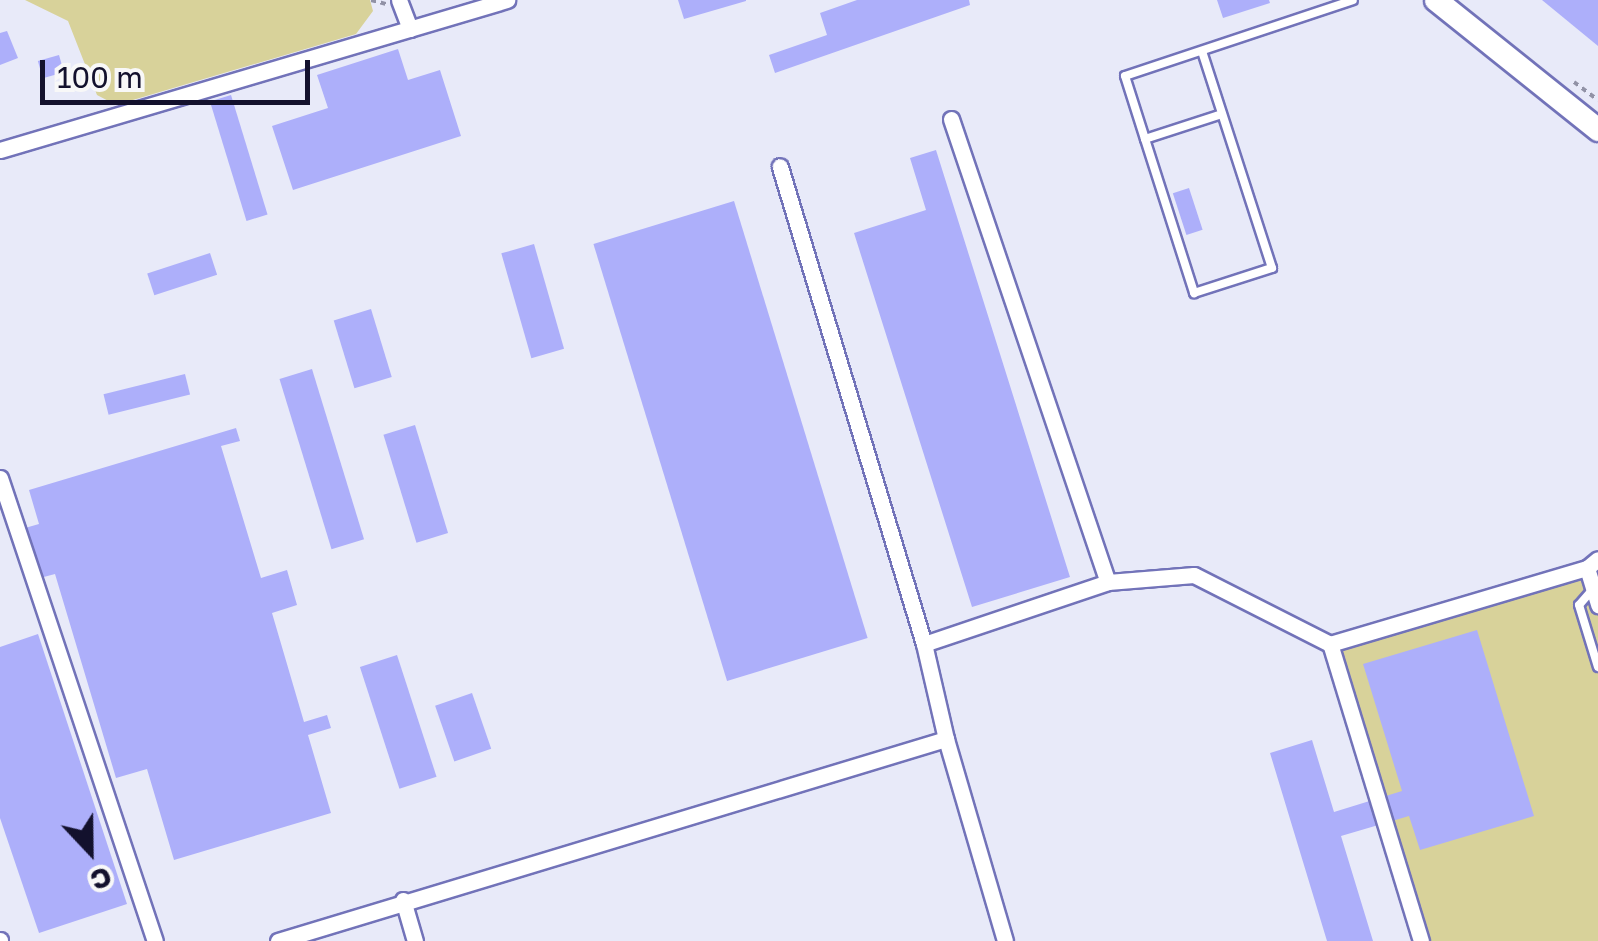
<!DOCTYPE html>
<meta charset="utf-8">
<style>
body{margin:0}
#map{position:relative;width:1598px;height:941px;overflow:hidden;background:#e8eaf9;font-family:"Golos Text",sans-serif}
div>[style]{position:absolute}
.green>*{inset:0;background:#d8d29a}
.building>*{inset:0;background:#adaffa;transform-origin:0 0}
.path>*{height:4px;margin-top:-2px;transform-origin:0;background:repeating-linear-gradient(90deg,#9192a6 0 5px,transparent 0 10px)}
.roads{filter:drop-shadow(2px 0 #7273b9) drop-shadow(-2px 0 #7273b9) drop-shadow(0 2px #7273b9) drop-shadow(0 -2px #7273b9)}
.service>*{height:8px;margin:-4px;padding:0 4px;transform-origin:4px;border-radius:4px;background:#fff}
.minor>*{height:15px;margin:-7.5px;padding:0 7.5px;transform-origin:7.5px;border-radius:7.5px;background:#fff}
.secondary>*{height:22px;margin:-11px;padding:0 11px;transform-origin:11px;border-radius:11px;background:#fff}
span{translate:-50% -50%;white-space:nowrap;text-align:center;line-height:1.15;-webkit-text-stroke:8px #f8f8f8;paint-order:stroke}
.north{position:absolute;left:40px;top:801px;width:100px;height:100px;-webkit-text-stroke:8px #f8f8f8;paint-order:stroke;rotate:158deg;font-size:28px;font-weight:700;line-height:40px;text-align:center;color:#13112d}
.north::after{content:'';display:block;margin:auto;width:35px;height:45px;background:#13112d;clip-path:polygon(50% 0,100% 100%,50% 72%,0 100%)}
.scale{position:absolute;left:40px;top:60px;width:270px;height:45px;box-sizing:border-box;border:5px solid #13112d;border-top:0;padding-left:12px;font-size:30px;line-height:35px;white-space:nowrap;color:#13112d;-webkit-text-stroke:8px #f8f8f8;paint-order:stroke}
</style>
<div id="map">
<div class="green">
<div style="clip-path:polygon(25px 0,370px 0,373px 11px,356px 34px,116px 105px,97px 95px,68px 21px)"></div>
<div style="clip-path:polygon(1598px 560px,1598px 941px,1421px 941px,1330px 644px)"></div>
</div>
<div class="building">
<div style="clip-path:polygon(678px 0,746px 0,746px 1px,684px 19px)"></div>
<div style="clip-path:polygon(857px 0,969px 0,970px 5px,775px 73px,769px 55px,827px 35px,820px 13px)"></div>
<div style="clip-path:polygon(1217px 0,1269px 0,1270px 3px,1223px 18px)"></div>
<div style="clip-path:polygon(1542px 0,1598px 0,1598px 46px)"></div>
<div style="clip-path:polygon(7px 31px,18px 58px,0 65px,0 33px)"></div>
<div style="clip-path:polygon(398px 49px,408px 80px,440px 70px,461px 136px,293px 190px,272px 126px,328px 108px,317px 75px)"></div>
<div style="left:59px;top:55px;width:18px;height:22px;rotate:74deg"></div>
<div style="left:231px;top:95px;width:125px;height:22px;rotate:73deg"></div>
<div style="clip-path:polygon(936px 150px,1070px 577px,972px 607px,854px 233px,926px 210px,910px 158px)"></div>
<div style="left:1189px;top:188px;width:44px;height:17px;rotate:72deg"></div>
<div style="left:734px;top:201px;width:457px;height:147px;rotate:73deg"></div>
<div style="left:534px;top:244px;width:109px;height:34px;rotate:74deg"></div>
<div style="left:210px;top:253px;width:23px;height:66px;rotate:72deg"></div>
<div style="left:371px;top:309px;width:71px;height:39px;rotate:73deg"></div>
<div style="left:312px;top:369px;width:178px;height:34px;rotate:73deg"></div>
<div style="left:185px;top:374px;width:21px;height:84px;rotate:76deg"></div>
<div style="left:415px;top:425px;width:113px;height:33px;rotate:73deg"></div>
<div style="clip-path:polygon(236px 428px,240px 441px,221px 446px,261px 578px,287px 570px,297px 605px,272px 613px,304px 722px,327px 715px,331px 728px,308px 735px,331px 813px,174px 860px,147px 769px,116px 778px,55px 574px,40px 578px,25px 528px,39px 524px,29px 490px)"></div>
<div style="clip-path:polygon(1477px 630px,1534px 816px,1420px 850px,1409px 816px,1341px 836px,1373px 941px,1327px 941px,1270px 753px,1312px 740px,1334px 812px,1402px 791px,1363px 664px)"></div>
<div style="clip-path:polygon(38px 634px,127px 904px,39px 933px,0 818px,0 647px)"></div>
<div style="left:397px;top:655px;width:128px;height:39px;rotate:72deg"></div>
<div style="left:472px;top:693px;width:59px;height:39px;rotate:71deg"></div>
</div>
<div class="path">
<div style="left:371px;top:0;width:16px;rotate:15deg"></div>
<div style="left:1574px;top:82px;width:30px;rotate:37deg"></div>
</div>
<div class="roads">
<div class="service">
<div style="left:1222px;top:114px;width:81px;rotate:162deg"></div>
<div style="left:1145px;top:139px;width:66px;rotate:-107.6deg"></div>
<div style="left:1125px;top:76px;width:240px;rotate:-18.4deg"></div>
<div style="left:1145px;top:139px;width:162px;rotate:72.3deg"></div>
<div style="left:1194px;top:293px;width:82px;rotate:-17.8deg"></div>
<div style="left:1272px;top:268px;width:228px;rotate:-107.9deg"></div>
<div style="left:1593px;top:589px;width:21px;rotate:131deg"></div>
<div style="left:1579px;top:605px;width:65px;rotate:73deg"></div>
</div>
<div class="minor">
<div style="left:399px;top:0;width:31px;rotate:69deg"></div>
<div style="left:951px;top:119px;width:489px;rotate:71.3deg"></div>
<div style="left:0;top:150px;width:529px;rotate:-16.48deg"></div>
<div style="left:0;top:478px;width:488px;rotate:71.5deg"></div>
<div style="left:1587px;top:568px;width:39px;rotate:73deg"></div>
<div style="left:924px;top:644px;width:194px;rotate:-18.6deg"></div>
<div style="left:1108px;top:582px;width:86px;rotate:-4.7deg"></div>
<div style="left:1194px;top:575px;width:153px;rotate:26.9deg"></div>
<div style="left:946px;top:739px;width:210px;rotate:73.7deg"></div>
<div style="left:403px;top:900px;width:43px;rotate:73.7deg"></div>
<div style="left:0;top:940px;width:1px;rotate:90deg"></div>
<div style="left:278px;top:941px;width:698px;rotate:-16.83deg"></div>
<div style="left:946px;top:739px;width:98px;rotate:-103deg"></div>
<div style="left:924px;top:644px;width:499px;rotate:-106.8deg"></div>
<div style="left:1421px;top:941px;width:311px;rotate:-107deg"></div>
<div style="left:1330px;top:644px;width:268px;rotate:-16.5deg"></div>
<div style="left:1587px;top:568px;width:14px;rotate:-39deg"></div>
</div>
<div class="secondary">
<div style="left:1436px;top:0;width:208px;rotate:38.7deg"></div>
</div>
</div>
<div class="north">С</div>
<div class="scale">100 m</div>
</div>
